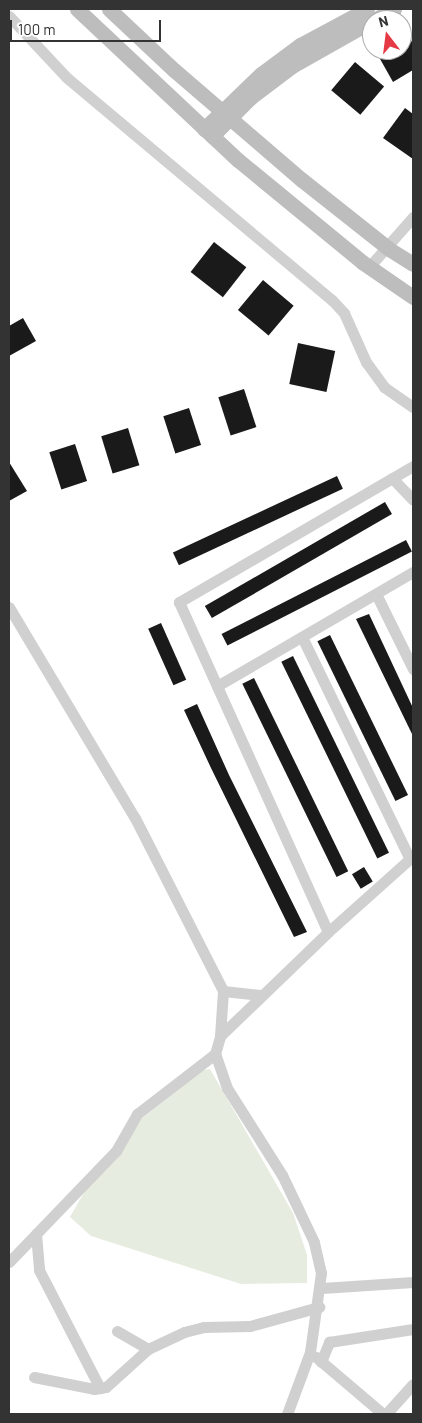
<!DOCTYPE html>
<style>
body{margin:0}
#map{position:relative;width:422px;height:1423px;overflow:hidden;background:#fff;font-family:Barlow,sans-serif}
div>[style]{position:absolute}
.green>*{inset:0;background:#e6ecdf}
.building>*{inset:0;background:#1a1a1a;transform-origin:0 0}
.street>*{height:11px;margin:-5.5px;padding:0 5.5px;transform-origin:5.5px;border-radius:5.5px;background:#d0d0d0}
.secondary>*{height:15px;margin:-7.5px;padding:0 7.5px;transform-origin:7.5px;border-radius:7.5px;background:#bdbdbd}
span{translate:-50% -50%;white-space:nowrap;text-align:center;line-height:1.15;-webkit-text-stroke:5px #fff;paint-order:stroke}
.frame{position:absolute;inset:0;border:10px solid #333;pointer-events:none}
.north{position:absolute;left:362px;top:10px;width:50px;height:50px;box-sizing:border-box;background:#fff;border:1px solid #adadad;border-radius:50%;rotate:345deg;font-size:14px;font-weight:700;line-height:20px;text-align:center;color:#333}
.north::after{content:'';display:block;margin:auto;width:18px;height:22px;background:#e63946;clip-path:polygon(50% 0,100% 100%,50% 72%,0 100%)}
.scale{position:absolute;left:10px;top:20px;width:151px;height:22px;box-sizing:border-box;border:2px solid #333;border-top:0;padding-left:6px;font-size:15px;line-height:18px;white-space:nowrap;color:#333;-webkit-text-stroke:4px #fff;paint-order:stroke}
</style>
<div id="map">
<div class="green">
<div style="clip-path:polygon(210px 1069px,293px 1213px,307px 1255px,307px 1283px,241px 1284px,91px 1236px,70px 1217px,90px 1182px,136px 1123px,203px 1070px)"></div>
</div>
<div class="building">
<div style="clip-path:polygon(402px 24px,413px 44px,413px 70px,393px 82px,375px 50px,402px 50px)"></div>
<div style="left:355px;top:62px;width:38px;height:37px;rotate:40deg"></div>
<div style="clip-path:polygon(405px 108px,413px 114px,413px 159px,383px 138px)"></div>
<div style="left:214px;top:242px;width:41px;height:38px;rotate:38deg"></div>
<div style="left:263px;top:280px;width:40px;height:39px;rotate:40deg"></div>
<div style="clip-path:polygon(23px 318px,36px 341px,9px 356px,9px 326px)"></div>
<div style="left:298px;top:343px;width:38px;height:42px;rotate:12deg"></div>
<div style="left:244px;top:389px;width:40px;height:27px;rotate:72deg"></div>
<div style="left:189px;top:408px;width:39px;height:27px;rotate:72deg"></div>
<div style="left:128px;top:428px;width:39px;height:28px;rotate:73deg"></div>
<div style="left:75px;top:444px;width:39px;height:27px;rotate:72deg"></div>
<div style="clip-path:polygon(9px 462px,27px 491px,9px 501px)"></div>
<div style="left:337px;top:476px;width:14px;height:181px;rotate:65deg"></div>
<div style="left:385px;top:502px;width:14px;height:208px;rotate:60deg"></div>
<div style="left:406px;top:540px;width:13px;height:207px;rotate:63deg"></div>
<div style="clip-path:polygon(369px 614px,413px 708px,413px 736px,356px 619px)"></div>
<div style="left:161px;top:623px;width:62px;height:14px;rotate:66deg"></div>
<div style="left:330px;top:635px;width:178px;height:14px;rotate:64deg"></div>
<div style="left:293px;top:656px;width:219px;height:13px;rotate:64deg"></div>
<div style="left:254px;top:678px;width:215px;height:13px;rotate:64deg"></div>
<div style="clip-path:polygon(197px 704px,229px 775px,307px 932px,294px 937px,211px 768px,184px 710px)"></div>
<div style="left:364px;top:867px;width:17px;height:14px;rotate:59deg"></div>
</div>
<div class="street">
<div style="left:9px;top:16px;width:83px;rotate:46.9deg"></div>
<div style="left:66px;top:77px;width:347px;rotate:40deg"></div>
<div style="left:332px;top:300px;width:18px;rotate:47deg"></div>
<div style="left:344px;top:313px;width:54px;rotate:65.8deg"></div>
<div style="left:366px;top:362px;width:31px;rotate:54deg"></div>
<div style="left:384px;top:387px;width:35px;rotate:35deg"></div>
<div style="left:369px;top:267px;width:67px;rotate:-48.7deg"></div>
<div style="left:413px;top:466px;width:271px;rotate:149.8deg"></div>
<div style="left:179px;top:602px;width:362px;rotate:65.7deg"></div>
<div style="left:328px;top:932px;width:114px;rotate:-41.8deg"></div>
<div style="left:392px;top:478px;width:30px;rotate:46deg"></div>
<div style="left:376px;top:594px;width:84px;rotate:63.7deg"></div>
<div style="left:9px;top:607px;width:246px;rotate:59.2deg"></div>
<div style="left:135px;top:818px;width:194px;rotate:63deg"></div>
<div style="left:223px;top:991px;width:45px;rotate:93.8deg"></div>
<div style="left:302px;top:637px;width:247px;rotate:64.1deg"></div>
<div style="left:217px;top:686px;width:227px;rotate:-30.2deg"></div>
<div style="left:223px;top:991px;width:37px;rotate:6deg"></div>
<div style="left:36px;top:1234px;width:36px;rotate:85deg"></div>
<div style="left:39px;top:1270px;width:133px;rotate:62.7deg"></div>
<div style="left:9px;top:1262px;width:154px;rotate:-46.1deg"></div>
<div style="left:116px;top:1151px;width:43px;rotate:-60.4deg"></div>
<div style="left:137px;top:1114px;width:98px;rotate:-37.6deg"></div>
<div style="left:322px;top:1288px;width:91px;rotate:-3.8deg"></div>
<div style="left:117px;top:1331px;width:36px;rotate:30deg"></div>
<div style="left:316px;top:1357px;width:88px;rotate:40.4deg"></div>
<div style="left:321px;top:1362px;width:22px;rotate:-68deg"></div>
<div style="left:329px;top:1342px;width:85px;rotate:-8.8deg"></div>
<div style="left:34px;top:1377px;width:61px;rotate:11.3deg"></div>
<div style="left:94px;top:1389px;width:12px;rotate:-9deg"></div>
<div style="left:106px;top:1387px;width:57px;rotate:-42.1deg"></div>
<div style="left:148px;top:1349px;width:40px;rotate:-25deg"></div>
<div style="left:184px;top:1332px;width:21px;rotate:-14deg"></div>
<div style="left:204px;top:1327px;width:46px;rotate:-1.2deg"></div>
<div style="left:250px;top:1326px;width:72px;rotate:-15.4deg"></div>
<div style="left:287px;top:1414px;width:66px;rotate:-69.6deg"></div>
<div style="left:310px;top:1352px;width:80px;rotate:-82.1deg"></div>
<div style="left:321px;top:1273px;width:32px;rotate:-103deg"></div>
<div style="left:314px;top:1242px;width:74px;rotate:-115.5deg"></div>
<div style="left:282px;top:1175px;width:103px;rotate:-122.3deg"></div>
<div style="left:227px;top:1088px;width:36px;rotate:-109deg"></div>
<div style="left:215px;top:1054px;width:19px;rotate:-74deg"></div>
<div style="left:220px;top:1036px;width:150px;rotate:-43.9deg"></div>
<div style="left:386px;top:1414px;width:40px;rotate:-48deg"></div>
</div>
<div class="secondary">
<div style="left:77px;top:9px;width:221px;rotate:43.2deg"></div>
<div style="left:238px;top:160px;width:161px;rotate:39.4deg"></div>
<div style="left:362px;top:262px;width:62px;rotate:34.5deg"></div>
<div style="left:109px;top:9px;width:89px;rotate:43.2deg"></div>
<div style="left:174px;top:70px;width:169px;rotate:40.7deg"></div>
<div style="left:302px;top:180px;width:111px;rotate:38.4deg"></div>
<div style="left:389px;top:249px;width:28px;rotate:32deg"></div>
<div style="left:374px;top:20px;width:23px;rotate:-29deg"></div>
<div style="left:204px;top:129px;width:79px;rotate:-44deg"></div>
<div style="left:261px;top:74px;width:49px;rotate:-36.6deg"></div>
<div style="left:300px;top:45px;width:76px;rotate:-28.2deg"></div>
<div style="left:212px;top:136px;width:55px;rotate:-45deg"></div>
<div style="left:251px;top:97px;width:51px;rotate:-37.1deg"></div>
<div style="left:292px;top:66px;width:92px;rotate:-29.4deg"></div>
</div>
<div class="frame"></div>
<div class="north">N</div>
<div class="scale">100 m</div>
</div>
